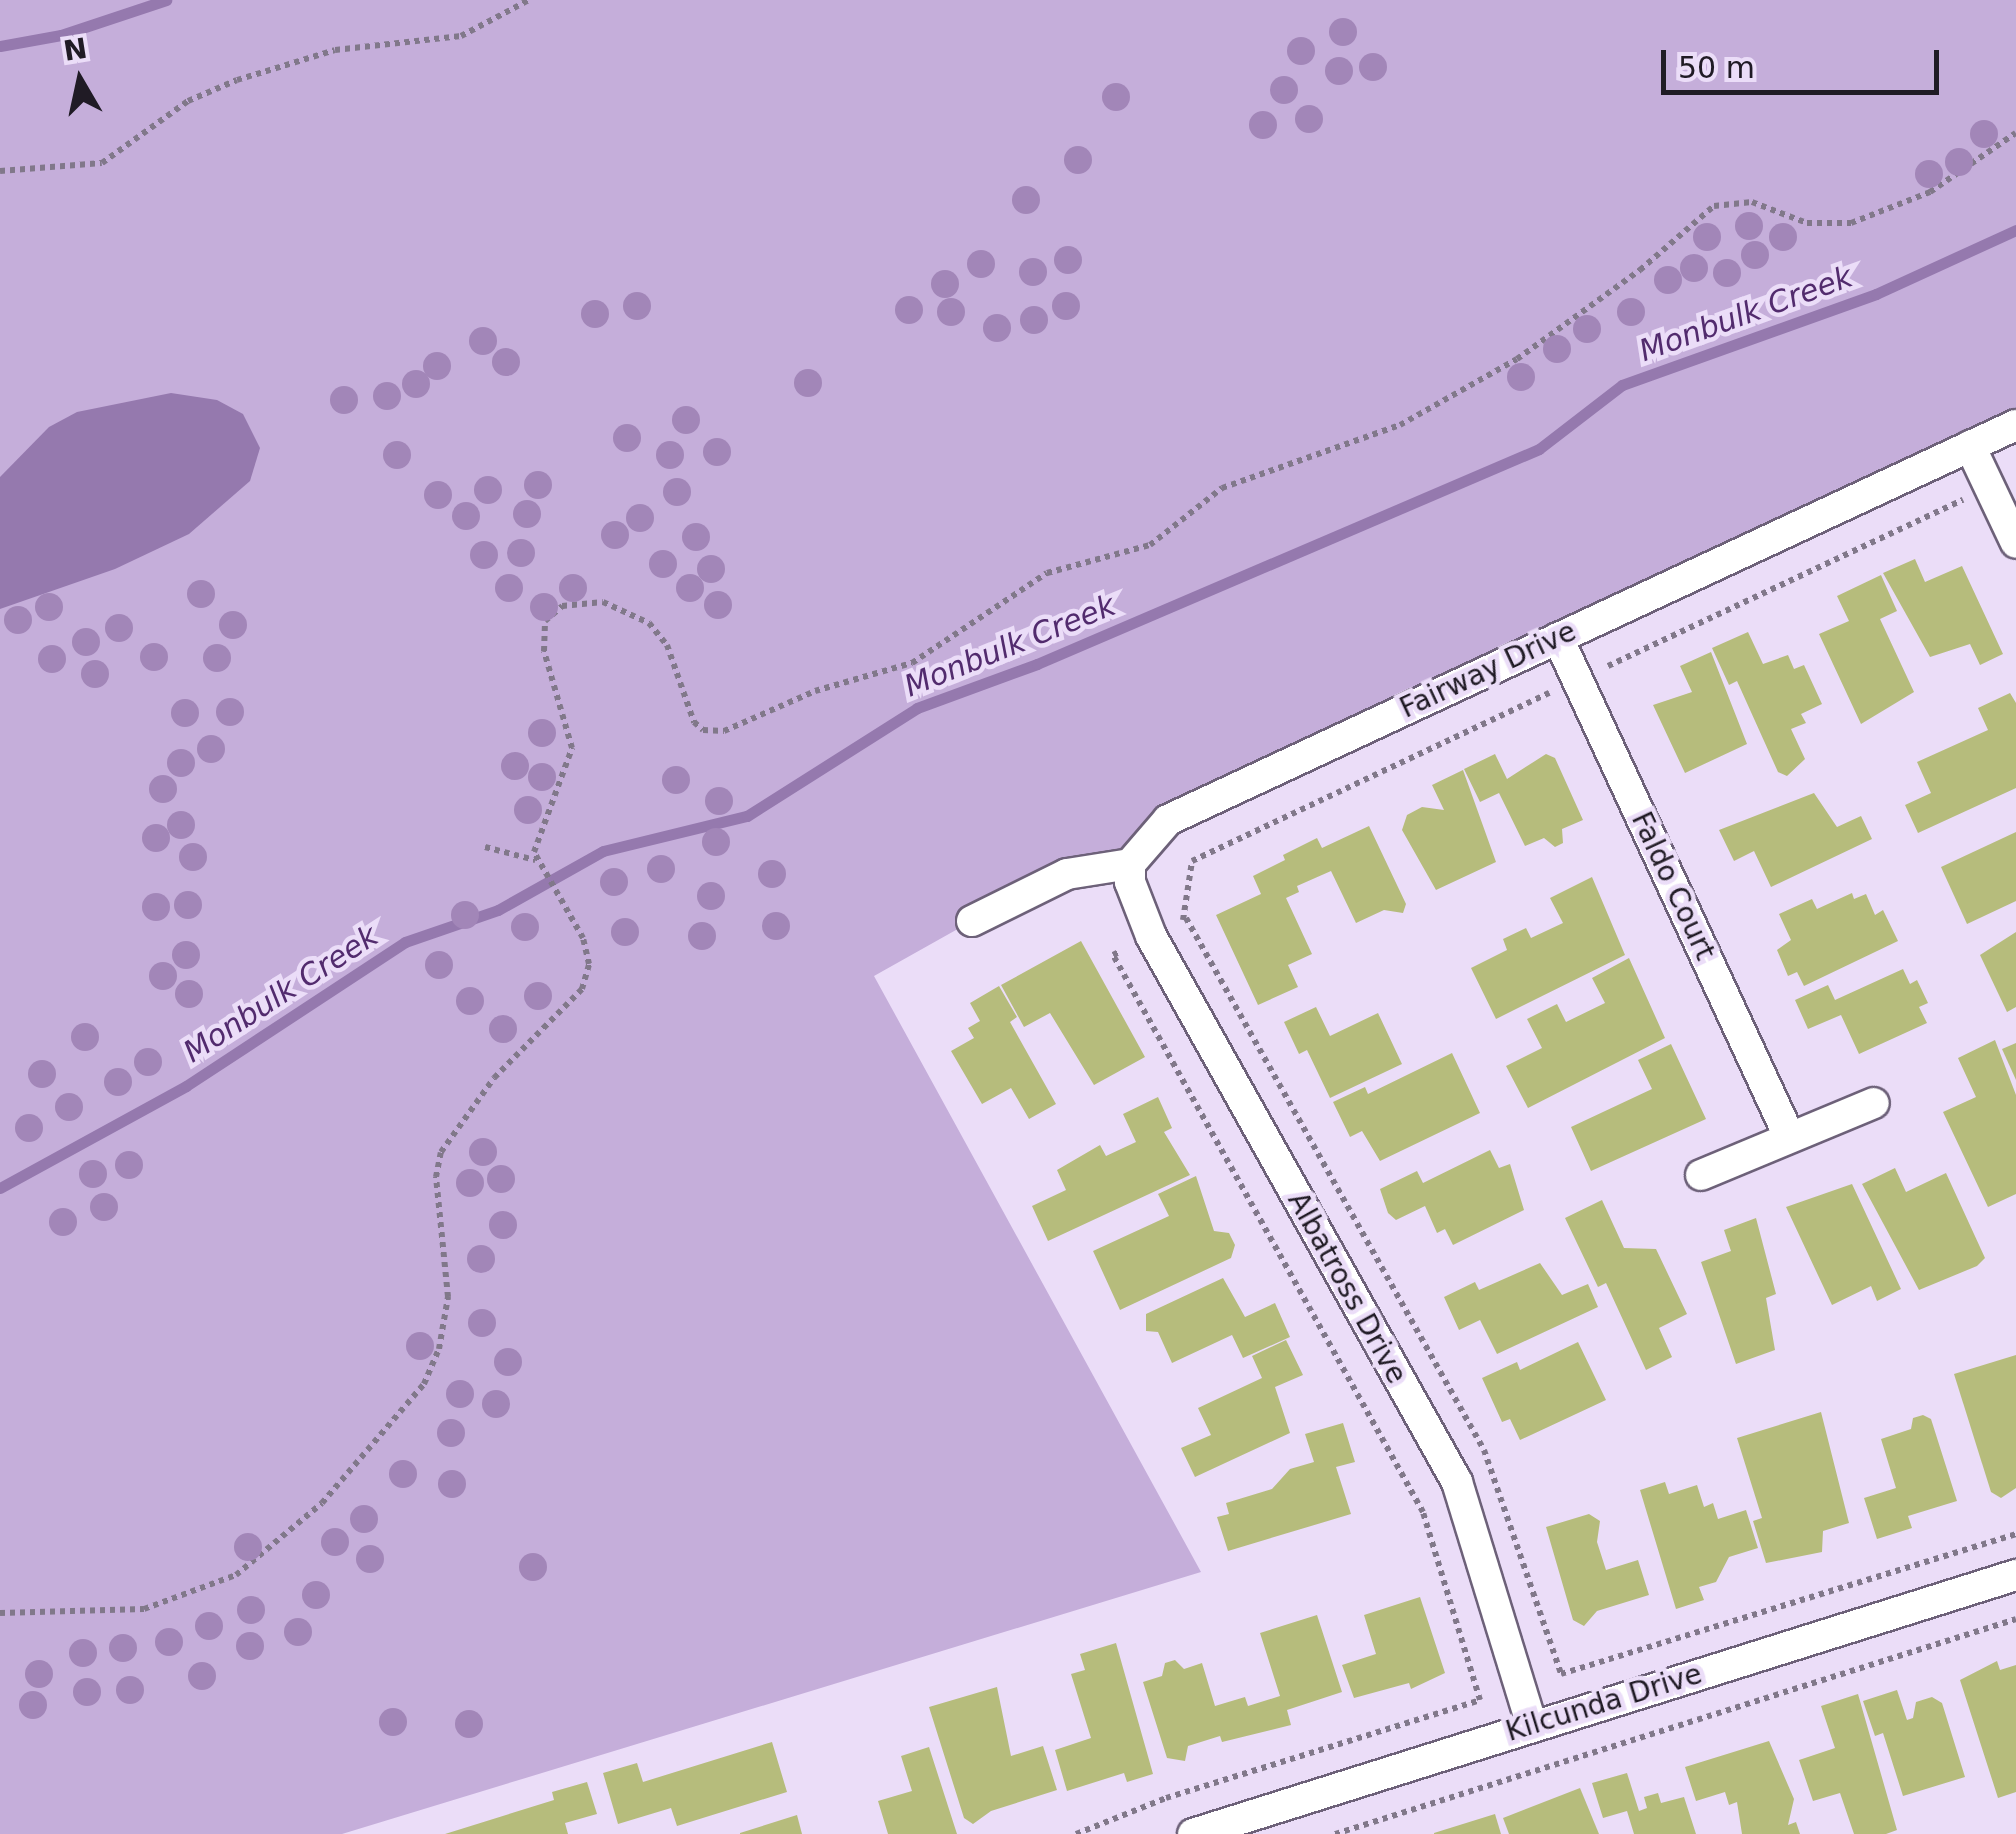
<!DOCTYPE html>
<style>
body{margin:0}
#map{position:relative;width:2016px;height:1834px;overflow:hidden;background:#ebddf8;font-family:"DejaVu Sans",sans-serif}
div>[style]{position:absolute}
.green>*{inset:0;background:#c5aeda}
.water>*{inset:0;background:#9579ae}
.stream>*{height:11px;margin:-5.5px;padding:0 5.5px;transform-origin:5.5px;border-radius:5.5px;background:#9579ae}
.building>*{inset:0;background:#b6bc7c}
.path>*{height:6px;margin-top:-3px;transform-origin:0;background:repeating-linear-gradient(90deg,#81788a 0 5px,transparent 0 10px)}
.roads{filter:drop-shadow(2px 0 #6d6179) drop-shadow(-2px 0 #6d6179) drop-shadow(0 2px #6d6179) drop-shadow(0 -2px #6d6179)}
.minor>*{height:30px;margin:-15px;padding:0 15px;transform-origin:15px;border-radius:15px;background:#fff}
.trees>*{width:28px;height:28px;margin:-14px;border-radius:50%;background:#a286b8}
span{translate:-50% -50%;white-space:nowrap;text-align:center;line-height:1.15;-webkit-text-stroke:9px #ebddf8;paint-order:stroke}
.street-label{font-size:28px;color:#201b25}
.water-label{font-size:30px;color:#522b6e;font-style:italic}
.north{position:absolute;left:30px;top:30px;width:100px;height:100px;-webkit-text-stroke:8px #ebddf8;paint-order:stroke;rotate:351deg;font-size:28px;font-weight:700;line-height:40px;text-align:center;color:#201b25}
.north::after{content:'';display:block;margin:auto;width:35px;height:45px;background:#201b25;clip-path:polygon(50% 0,100% 100%,50% 72%,0 100%)}
.scale{position:absolute;left:1661px;top:50px;width:278px;height:45px;box-sizing:border-box;border:5px solid #201b25;border-top:0;padding-left:12px;font-size:30px;line-height:35px;white-space:nowrap;color:#201b25;-webkit-text-stroke:8px #ebddf8;paint-order:stroke}
</style>
<div id="map">
<div class="green">
<div style="clip-path:polygon(0 0,2016px 0,2016px 425px,1140px 847px,972px 921px,874px 976px,1201px 1572px,342px 1834px,0 1834px)"></div>
</div>
<div class="water">
<div style="clip-path:polygon(171px 393px,217px 400px,243px 414px,260px 448px,250px 481px,189px 534px,115px 569px,0 609px,0 477px,49px 427px,77px 412px)"></div>
</div>
<div class="stream">
<div style="left:0;top:46px;width:62px;rotate:-10.2deg"></div>
<div style="left:61px;top:35px;width:111px;rotate:-18.4deg"></div>
<div style="left:0;top:1188px;width:212px;rotate:-28.7deg"></div>
<div style="left:186px;top:1086px;width:262px;rotate:-33.3deg"></div>
<div style="left:405px;top:942px;width:98px;rotate:-19deg"></div>
<div style="left:498px;top:910px;width:120px;rotate:-29.3deg"></div>
<div style="left:603px;top:851px;width:148px;rotate:-13.7deg"></div>
<div style="left:747px;top:816px;width:201px;rotate:-32.4deg"></div>
<div style="left:917px;top:708px;width:128px;rotate:-20.1deg"></div>
<div style="left:1037px;top:664px;width:546px;rotate:-23.18deg"></div>
<div style="left:1539px;top:449px;width:105px;rotate:-37.6deg"></div>
<div style="left:1622px;top:385px;width:270px;rotate:-19.7deg"></div>
<div style="left:1876px;top:294px;width:154px;rotate:-24.6deg"></div>
</div>
<div class="building">
<div style="clip-path:polygon(1915px 559px,1925px 582px,1962px 566px,2003px 654px,1980px 665px,1970px 644px,1930px 657px,1883px 573px)"></div>
<div style="clip-path:polygon(1881px 575px,1897px 611px,1880px 619px,1914px 692px,1861px 724px,1819px 634px,1849px 621px,1837px 596px)"></div>
<div style="clip-path:polygon(1748px 632px,1763px 664px,1788px 655px,1794px 669px,1804px 665px,1822px 704px,1801px 714px,1806px 723px,1791px 729px,1805px 759px,1787px 776px,1778px 772px,1737px 681px,1729px 685px,1712px 648px)"></div>
<div style="clip-path:polygon(1711px 652px,1747px 744px,1685px 773px,1653px 705px,1692px 692px,1680px 666px)"></div>
<div style="clip-path:polygon(2010px 693px,2016px 703px,2016px 788px,1918px 833px,1905px 805px,1931px 793px,1917px 762px,1988px 730px,1978px 708px)"></div>
<div style="clip-path:polygon(1495px 754px,1507px 779px,1546px 754px,1555px 758px,1583px 820px,1562px 829px,1563px 843px,1555px 847px,1544px 838px,1525px 846px,1499px 793px,1480px 802px,1464px 769px)"></div>
<div style="clip-path:polygon(1463px 770px,1496px 862px,1436px 890px,1402px 830px,1407px 815px,1422px 807px,1444px 810px,1432px 785px)"></div>
<div style="clip-path:polygon(1814px 793px,1837px 827px,1861px 816px,1872px 839px,1771px 887px,1754px 851px,1734px 861px,1719px 830px)"></div>
<div style="clip-path:polygon(1369px 826px,1406px 904px,1403px 913px,1384px 910px,1356px 923px,1331px 871px,1297px 886px,1299px 892px,1286px 898px,1312px 954px,1288px 965px,1298px 987px,1258px 1005px,1216px 915px,1261px 894px,1253px 876px,1285px 860px,1283px 855px,1317px 838px,1322px 848px)"></div>
<div style="clip-path:polygon(2016px 832px,2016px 901px,1967px 924px,1941px 867px)"></div>
<div style="clip-path:polygon(1592px 877px,1625px 955px,1496px 1019px,1471px 968px,1507px 950px,1503px 939px,1526px 928px,1531px 938px,1563px 923px,1550px 898px)"></div>
<div style="clip-path:polygon(1852px 893px,1854px 899px,1866px 894px,1875px 915px,1883px 910px,1898px 941px,1804px 986px,1797px 972px,1788px 976px,1777px 950px,1791px 940px,1779px 914px,1812px 899px,1817px 909px)"></div>
<div style="clip-path:polygon(2016px 932px,2016px 1007px,2007px 1012px,1980px 955px)"></div>
<div style="clip-path:polygon(1081px 941px,1145px 1057px,1094px 1085px,1050px 1013px,1024px 1027px,1001px 985px)"></div>
<div style="clip-path:polygon(1629px 958px,1665px 1038px,1528px 1108px,1506px 1066px,1542px 1048px,1527px 1019px,1557px 1004px,1566px 1022px,1605px 1003px,1592px 978px)"></div>
<div style="clip-path:polygon(1903px 969px,1910px 984px,1917px 980px,1928px 1003px,1919px 1007px,1927px 1023px,1859px 1054px,1841px 1015px,1808px 1029px,1795px 1000px,1828px 985px,1835px 1000px)"></div>
<div style="clip-path:polygon(999px 986px,1017px 1017px,1010px 1022px,1056px 1104px,1029px 1119px,1011px 1088px,982px 1104px,951px 1051px,974px 1038px,968px 1028px,980px 1021px,970px 1003px)"></div>
<div style="clip-path:polygon(1316px 1007px,1330px 1036px,1378px 1013px,1402px 1064px,1330px 1098px,1307px 1050px,1299px 1054px,1284px 1022px)"></div>
<div style="clip-path:polygon(1995px 1040px,2016px 1095px,2016px 1194px,1988px 1207px,1943px 1112px,1976px 1097px,1958px 1058px)"></div>
<div style="clip-path:polygon(2016px 1043px,2016px 1080px,2002px 1049px)"></div>
<div style="clip-path:polygon(1671px 1044px,1706px 1119px,1591px 1171px,1571px 1127px,1652px 1089px,1638px 1060px)"></div>
<div style="clip-path:polygon(1452px 1053px,1480px 1113px,1380px 1161px,1362px 1131px,1350px 1137px,1333px 1102px,1365px 1087px,1368px 1094px)"></div>
<div style="clip-path:polygon(1158px 1097px,1172px 1128px,1164px 1132px,1190px 1175px,1048px 1241px,1032px 1206px,1066px 1190px,1057px 1170px,1100px 1145px,1106px 1156px,1136px 1142px,1123px 1114px)"></div>
<div style="clip-path:polygon(1490px 1150px,1499px 1168px,1510px 1164px,1524px 1210px,1453px 1245px,1445px 1229px,1437px 1233px,1425px 1206px,1396px 1220px,1388px 1213px,1380px 1189px,1417px 1171px,1423px 1183px)"></div>
<div style="clip-path:polygon(1895px 1168px,1906px 1192px,1946px 1173px,1985px 1258px,1977px 1266px,1919px 1290px,1862px 1184px)"></div>
<div style="clip-path:polygon(1196px 1176px,1214px 1231px,1229px 1233px,1235px 1245px,1231px 1258px,1120px 1310px,1093px 1251px,1169px 1216px,1158px 1194px)"></div>
<div style="clip-path:polygon(1852px 1184px,1901px 1289px,1877px 1301px,1871px 1286px,1832px 1305px,1786px 1207px)"></div>
<div style="clip-path:polygon(1602px 1200px,1624px 1248px,1656px 1249px,1687px 1314px,1659px 1328px,1672px 1357px,1646px 1370px,1606px 1283px,1598px 1287px,1565px 1218px)"></div>
<div style="clip-path:polygon(1756px 1218px,1776px 1294px,1766px 1298px,1775px 1350px,1736px 1364px,1701px 1262px,1731px 1251px,1724px 1230px)"></div>
<div style="clip-path:polygon(1540px 1263px,1562px 1295px,1588px 1284px,1598px 1307px,1497px 1354px,1480px 1320px,1459px 1330px,1444px 1297px,1475px 1282px,1479px 1290px)"></div>
<div style="clip-path:polygon(1223px 1278px,1245px 1317px,1275px 1303px,1290px 1337px,1243px 1358px,1232px 1335px,1172px 1363px,1158px 1332px,1146px 1331px,1146px 1314px)"></div>
<div style="clip-path:polygon(1286px 1340px,1303px 1375px,1275px 1387px,1290px 1433px,1195px 1477px,1181px 1448px,1211px 1435px,1198px 1408px,1262px 1378px,1252px 1356px)"></div>
<div style="clip-path:polygon(1578px 1342px,1606px 1400px,1520px 1440px,1510px 1419px,1502px 1422px,1482px 1378px,1517px 1362px,1520px 1370px)"></div>
<div style="clip-path:polygon(2016px 1355px,2016px 1488px,2001px 1498px,1991px 1492px,1954px 1374px)"></div>
<div style="clip-path:polygon(1821px 1412px,1849px 1523px,1823px 1531px,1822px 1552px,1766px 1563px,1753px 1521px,1762px 1518px,1737px 1438px)"></div>
<div style="clip-path:polygon(1923px 1415px,1931px 1419px,1957px 1501px,1908px 1516px,1912px 1528px,1877px 1539px,1864px 1498px,1896px 1488px,1881px 1439px,1911px 1429px,1913px 1418px)"></div>
<div style="clip-path:polygon(1343px 1423px,1355px 1462px,1336px 1467px,1351px 1514px,1228px 1551px,1217px 1517px,1229px 1514px,1226px 1503px,1272px 1489px,1290px 1469px,1314px 1462px,1305px 1434px)"></div>
<div style="clip-path:polygon(1665px 1482px,1669px 1494px,1697px 1485px,1704px 1507px,1713px 1503px,1718px 1519px,1746px 1510px,1758px 1548px,1729px 1557px,1716px 1582px,1699px 1587px,1704px 1600px,1676px 1609px,1640px 1490px)"></div>
<div style="clip-path:polygon(1589px 1514px,1600px 1521px,1597px 1542px,1606px 1570px,1638px 1560px,1649px 1595px,1597px 1611px,1584px 1626px,1573px 1620px,1546px 1527px)"></div>
<div style="clip-path:polygon(1420px 1597px,1445px 1673px,1411px 1689px,1409px 1683px,1354px 1698px,1342px 1665px,1376px 1654px,1364px 1615px)"></div>
<div style="clip-path:polygon(1317px 1615px,1342px 1692px,1287px 1710px,1291px 1725px,1222px 1742px,1220px 1736px,1188px 1746px,1185px 1761px,1167px 1758px,1143px 1682px,1162px 1676px,1165px 1663px,1175px 1660px,1184px 1669px,1202px 1663px,1215px 1706px,1245px 1697px,1248px 1706px,1280px 1696px,1260px 1633px)"></div>
<div style="clip-path:polygon(1116px 1643px,1153px 1774px,1127px 1782px,1124px 1773px,1067px 1791px,1055px 1750px,1091px 1738px,1071px 1674px,1085px 1670px,1080px 1654px)"></div>
<div style="clip-path:polygon(1997px 1661px,2000px 1670px,2016px 1665px,2016px 1792px,1998px 1798px,1960px 1680px)"></div>
<div style="clip-path:polygon(997px 1687px,1011px 1756px,1043px 1746px,1057px 1790px,991px 1811px,973px 1824px,964px 1818px,929px 1707px)"></div>
<div style="clip-path:polygon(1897px 1690px,1907px 1720px,1913px 1718px,1916px 1702px,1932px 1697px,1942px 1703px,1965px 1777px,1903px 1796px,1883px 1733px,1875px 1736px,1863px 1701px)"></div>
<div style="clip-path:polygon(1858px 1694px,1897px 1830px,1886px 1834px,1854px 1834px,1840px 1793px,1813px 1801px,1799px 1760px,1835px 1748px,1821px 1706px)"></div>
<div style="clip-path:polygon(1769px 1741px,1794px 1799px,1788px 1825px,1796px 1822px,1800px 1834px,1742px 1834px,1737px 1802px,1729px 1805px,1725px 1792px,1696px 1801px,1685px 1767px)"></div>
<div style="clip-path:polygon(772px 1742px,787px 1792px,677px 1826px,671px 1808px,618px 1824px,603px 1773px,637px 1763px,643px 1782px)"></div>
<div style="clip-path:polygon(929px 1747px,957px 1834px,888px 1834px,878px 1801px,912px 1791px,901px 1756px)"></div>
<div style="clip-path:polygon(1627px 1773px,1639px 1811px,1647px 1808px,1644px 1797px,1658px 1793px,1661px 1803px,1684px 1797px,1696px 1834px,1634px 1834px,1627px 1811px,1603px 1818px,1592px 1783px)"></div>
<div style="clip-path:polygon(587px 1782px,597px 1814px,565px 1823px,568px 1834px,445px 1834px,554px 1800px,552px 1792px)"></div>
<div style="clip-path:polygon(1580px 1788px,1599px 1834px,1509px 1834px,1503px 1818px)"></div>
<div style="clip-path:polygon(1495px 1814px,1501px 1834px,1434px 1834px,1434px 1833px)"></div>
<div style="clip-path:polygon(797px 1815px,802px 1834px,740px 1834px,740px 1833px)"></div>
</div>
<div class="path">
<div style="left:0;top:171px;width:102px;rotate:-4.5deg"></div>
<div style="left:102px;top:163px;width:106px;rotate:-35.8deg"></div>
<div style="left:188px;top:101px;width:53px;rotate:-23.2deg"></div>
<div style="left:237px;top:80px;width:102px;rotate:-17deg"></div>
<div style="left:335px;top:50px;width:127px;rotate:-6.3deg"></div>
<div style="left:461px;top:36px;width:77px;rotate:-27.9deg"></div>
<div style="left:1608px;top:666px;width:392px;rotate:-25.1deg"></div>
<div style="left:485px;top:847px;width:52px;rotate:14.6deg"></div>
<div style="left:1186px;top:918px;width:610px;rotate:60.74deg"></div>
<div style="left:1484px;top:1450px;width:237px;rotate:71deg"></div>
<div style="left:1561px;top:1674px;width:476px;rotate:-17.1deg"></div>
<div style="left:1183px;top:920px;width:60px;rotate:-81.3deg"></div>
<div style="left:1192px;top:861px;width:395px;rotate:-25.2deg"></div>
<div style="left:0;top:1613px;width:144px;rotate:-1.6deg"></div>
<div style="left:144px;top:1609px;width:98px;rotate:-20.3deg"></div>
<div style="left:236px;top:1575px;width:112px;rotate:-39.9deg"></div>
<div style="left:322px;top:1503px;width:157px;rotate:-49.4deg"></div>
<div style="left:424px;top:1384px;width:38px;rotate:-67deg"></div>
<div style="left:439px;top:1349px;width:53px;rotate:-80.2deg"></div>
<div style="left:448px;top:1297px;width:121px;rotate:-95.7deg"></div>
<div style="left:436px;top:1177px;width:25px;rotate:-79deg"></div>
<div style="left:441px;top:1152px;width:91px;rotate:-54.4deg"></div>
<div style="left:494px;top:1078px;width:125px;rotate:-45.3deg"></div>
<div style="left:582px;top:989px;width:26px;rotate:-74deg"></div>
<div style="left:589px;top:964px;width:27px;rotate:-103deg"></div>
<div style="left:583px;top:938px;width:99px;rotate:-119.7deg"></div>
<div style="left:534px;top:852px;width:111px;rotate:-69.9deg"></div>
<div style="left:572px;top:748px;width:101px;rotate:-106.1deg"></div>
<div style="left:544px;top:651px;width:30px;rotate:-88deg"></div>
<div style="left:545px;top:621px;width:23px;rotate:-41deg"></div>
<div style="left:562px;top:606px;width:41px;rotate:-5.6deg"></div>
<div style="left:603px;top:602px;width:51px;rotate:24.5deg"></div>
<div style="left:649px;top:623px;width:28px;rotate:51deg"></div>
<div style="left:667px;top:645px;width:82px;rotate:70.7deg"></div>
<div style="left:694px;top:722px;width:12px;rotate:42deg"></div>
<div style="left:703px;top:730px;width:21px;rotate:3deg"></div>
<div style="left:724px;top:731px;width:99px;rotate:-23.7deg"></div>
<div style="left:815px;top:691px;width:101px;rotate:-16.1deg"></div>
<div style="left:912px;top:663px;width:162px;rotate:-33.7deg"></div>
<div style="left:1047px;top:573px;width:107px;rotate:-15.2deg"></div>
<div style="left:1150px;top:545px;width:92px;rotate:-38.4deg"></div>
<div style="left:1222px;top:488px;width:189px;rotate:-19.5deg"></div>
<div style="left:1400px;top:425px;width:134px;rotate:-29.4deg"></div>
<div style="left:1517px;top:359px;width:152px;rotate:-35.9deg"></div>
<div style="left:1640px;top:270px;width:98px;rotate:-40.9deg"></div>
<div style="left:1714px;top:206px;width:38px;rotate:-6deg"></div>
<div style="left:1752px;top:202px;width:59px;rotate:20.9deg"></div>
<div style="left:1807px;top:223px;width:44px"></div>
<div style="left:1851px;top:223px;width:85px;rotate:-21.4deg"></div>
<div style="left:1930px;top:192px;width:104px;rotate:-34.5deg"></div>
<div style="left:1076px;top:1834px;width:97px;rotate:-21.8deg"></div>
<div style="left:1166px;top:1798px;width:329px;rotate:-17.3deg"></div>
<div style="left:1480px;top:1700px;width:196px;rotate:-106.9deg"></div>
<div style="left:1423px;top:1512px;width:637px;rotate:-119.1deg"></div>
<div style="left:1113px;top:955px;width:9px;rotate:-27deg"></div>
<div style="left:1335px;top:1834px;width:714px;rotate:-17.52deg"></div>
</div>
<div class="roads">
<div class="minor">
<div style="left:1970px;top:446px;width:107px;rotate:64.6deg"></div>
<div style="left:1558px;top:638px;width:547px;rotate:65.12deg"></div>
<div style="left:1130px;top:864px;width:18px;rotate:90deg"></div>
<div style="left:1130px;top:882px;width:58px;rotate:68.7deg"></div>
<div style="left:1151px;top:936px;width:626px;rotate:60.73deg"></div>
<div style="left:1457px;top:1482px;width:255px;rotate:72.9deg"></div>
<div style="left:972px;top:921px;width:106px;rotate:-26.3deg"></div>
<div style="left:1067px;top:874px;width:64px;rotate:-9deg"></div>
<div style="left:1130px;top:864px;width:58px;rotate:-49.2deg"></div>
<div style="left:1168px;top:820px;width:935px;rotate:-24.98deg"></div>
<div style="left:1701px;top:1175px;width:187px;rotate:-22.6deg"></div>
<div style="left:1193px;top:1834px;width:863px;rotate:-17.47deg"></div>
</div>
</div>
<div class="trees">
<div style="left:1343px;top:32px"></div>
<div style="left:1301px;top:51px"></div>
<div style="left:1373px;top:67px"></div>
<div style="left:1339px;top:71px"></div>
<div style="left:1284px;top:90px"></div>
<div style="left:1116px;top:97px"></div>
<div style="left:1309px;top:119px"></div>
<div style="left:1263px;top:125px"></div>
<div style="left:1984px;top:134px"></div>
<div style="left:1078px;top:160px"></div>
<div style="left:1959px;top:162px"></div>
<div style="left:1929px;top:174px"></div>
<div style="left:1026px;top:200px"></div>
<div style="left:1749px;top:226px"></div>
<div style="left:1707px;top:237px"></div>
<div style="left:1783px;top:237px"></div>
<div style="left:1755px;top:255px"></div>
<div style="left:1068px;top:260px"></div>
<div style="left:981px;top:264px"></div>
<div style="left:1694px;top:268px"></div>
<div style="left:1033px;top:272px"></div>
<div style="left:1727px;top:273px"></div>
<div style="left:1668px;top:280px"></div>
<div style="left:945px;top:284px"></div>
<div style="left:637px;top:306px"></div>
<div style="left:1066px;top:306px"></div>
<div style="left:909px;top:310px"></div>
<div style="left:951px;top:312px"></div>
<div style="left:1631px;top:312px"></div>
<div style="left:595px;top:314px"></div>
<div style="left:1034px;top:320px"></div>
<div style="left:997px;top:328px"></div>
<div style="left:1587px;top:329px"></div>
<div style="left:483px;top:341px"></div>
<div style="left:1557px;top:349px"></div>
<div style="left:506px;top:362px"></div>
<div style="left:437px;top:366px"></div>
<div style="left:1521px;top:377px"></div>
<div style="left:808px;top:383px"></div>
<div style="left:416px;top:384px"></div>
<div style="left:387px;top:396px"></div>
<div style="left:344px;top:400px"></div>
<div style="left:686px;top:420px"></div>
<div style="left:627px;top:438px"></div>
<div style="left:717px;top:452px"></div>
<div style="left:397px;top:455px"></div>
<div style="left:670px;top:455px"></div>
<div style="left:538px;top:485px"></div>
<div style="left:488px;top:490px"></div>
<div style="left:677px;top:492px"></div>
<div style="left:438px;top:495px"></div>
<div style="left:527px;top:514px"></div>
<div style="left:466px;top:516px"></div>
<div style="left:640px;top:518px"></div>
<div style="left:615px;top:535px"></div>
<div style="left:696px;top:537px"></div>
<div style="left:521px;top:553px"></div>
<div style="left:484px;top:555px"></div>
<div style="left:663px;top:564px"></div>
<div style="left:711px;top:569px"></div>
<div style="left:509px;top:588px"></div>
<div style="left:573px;top:588px"></div>
<div style="left:690px;top:588px"></div>
<div style="left:201px;top:594px"></div>
<div style="left:718px;top:605px"></div>
<div style="left:49px;top:607px"></div>
<div style="left:544px;top:607px"></div>
<div style="left:18px;top:620px"></div>
<div style="left:233px;top:625px"></div>
<div style="left:119px;top:628px"></div>
<div style="left:86px;top:642px"></div>
<div style="left:154px;top:657px"></div>
<div style="left:217px;top:658px"></div>
<div style="left:52px;top:659px"></div>
<div style="left:95px;top:674px"></div>
<div style="left:230px;top:712px"></div>
<div style="left:185px;top:713px"></div>
<div style="left:542px;top:733px"></div>
<div style="left:211px;top:749px"></div>
<div style="left:181px;top:763px"></div>
<div style="left:515px;top:766px"></div>
<div style="left:542px;top:777px"></div>
<div style="left:676px;top:780px"></div>
<div style="left:163px;top:789px"></div>
<div style="left:719px;top:801px"></div>
<div style="left:528px;top:810px"></div>
<div style="left:181px;top:825px"></div>
<div style="left:156px;top:838px"></div>
<div style="left:716px;top:842px"></div>
<div style="left:193px;top:857px"></div>
<div style="left:661px;top:869px"></div>
<div style="left:772px;top:874px"></div>
<div style="left:614px;top:882px"></div>
<div style="left:711px;top:896px"></div>
<div style="left:188px;top:905px"></div>
<div style="left:156px;top:907px"></div>
<div style="left:465px;top:915px"></div>
<div style="left:776px;top:926px"></div>
<div style="left:525px;top:927px"></div>
<div style="left:625px;top:932px"></div>
<div style="left:702px;top:936px"></div>
<div style="left:186px;top:955px"></div>
<div style="left:439px;top:965px"></div>
<div style="left:163px;top:976px"></div>
<div style="left:189px;top:994px"></div>
<div style="left:538px;top:996px"></div>
<div style="left:470px;top:1001px"></div>
<div style="left:503px;top:1029px"></div>
<div style="left:85px;top:1037px"></div>
<div style="left:148px;top:1062px"></div>
<div style="left:42px;top:1074px"></div>
<div style="left:118px;top:1082px"></div>
<div style="left:69px;top:1107px"></div>
<div style="left:29px;top:1128px"></div>
<div style="left:483px;top:1152px"></div>
<div style="left:129px;top:1165px"></div>
<div style="left:93px;top:1174px"></div>
<div style="left:501px;top:1179px"></div>
<div style="left:470px;top:1183px"></div>
<div style="left:104px;top:1207px"></div>
<div style="left:63px;top:1222px"></div>
<div style="left:503px;top:1225px"></div>
<div style="left:481px;top:1259px"></div>
<div style="left:482px;top:1323px"></div>
<div style="left:420px;top:1346px"></div>
<div style="left:508px;top:1362px"></div>
<div style="left:460px;top:1394px"></div>
<div style="left:496px;top:1404px"></div>
<div style="left:451px;top:1433px"></div>
<div style="left:403px;top:1474px"></div>
<div style="left:452px;top:1484px"></div>
<div style="left:364px;top:1519px"></div>
<div style="left:335px;top:1542px"></div>
<div style="left:248px;top:1547px"></div>
<div style="left:370px;top:1559px"></div>
<div style="left:533px;top:1567px"></div>
<div style="left:316px;top:1595px"></div>
<div style="left:251px;top:1610px"></div>
<div style="left:209px;top:1626px"></div>
<div style="left:298px;top:1632px"></div>
<div style="left:169px;top:1642px"></div>
<div style="left:250px;top:1646px"></div>
<div style="left:123px;top:1648px"></div>
<div style="left:83px;top:1653px"></div>
<div style="left:39px;top:1674px"></div>
<div style="left:202px;top:1676px"></div>
<div style="left:130px;top:1690px"></div>
<div style="left:87px;top:1692px"></div>
<div style="left:33px;top:1705px"></div>
<div style="left:393px;top:1722px"></div>
<div style="left:469px;top:1724px"></div>
</div>
<div class="street-label">
<span style="left:1488px;top:670px;rotate:-25deg">Fairway Drive</span>
<span style="left:1673px;top:886px;rotate:65deg">Faldo Court</span>
<span style="left:1347px;top:1288px;rotate:61deg">Albatross Drive</span>
<span style="left:1604px;top:1703px;rotate:-17deg">Kilcunda Drive</span>
</div>
<div class="water-label">
<span style="left:1746px;top:314px;rotate:-20deg">Monbulk Creek</span>
<span style="left:1010px;top:646px;rotate:-22deg">Monbulk Creek</span>
<span style="left:281px;top:994px;rotate:-33deg">Monbulk Creek</span>
</div>
<div class="north">N</div>
<div class="scale">50 m</div>
</div>
